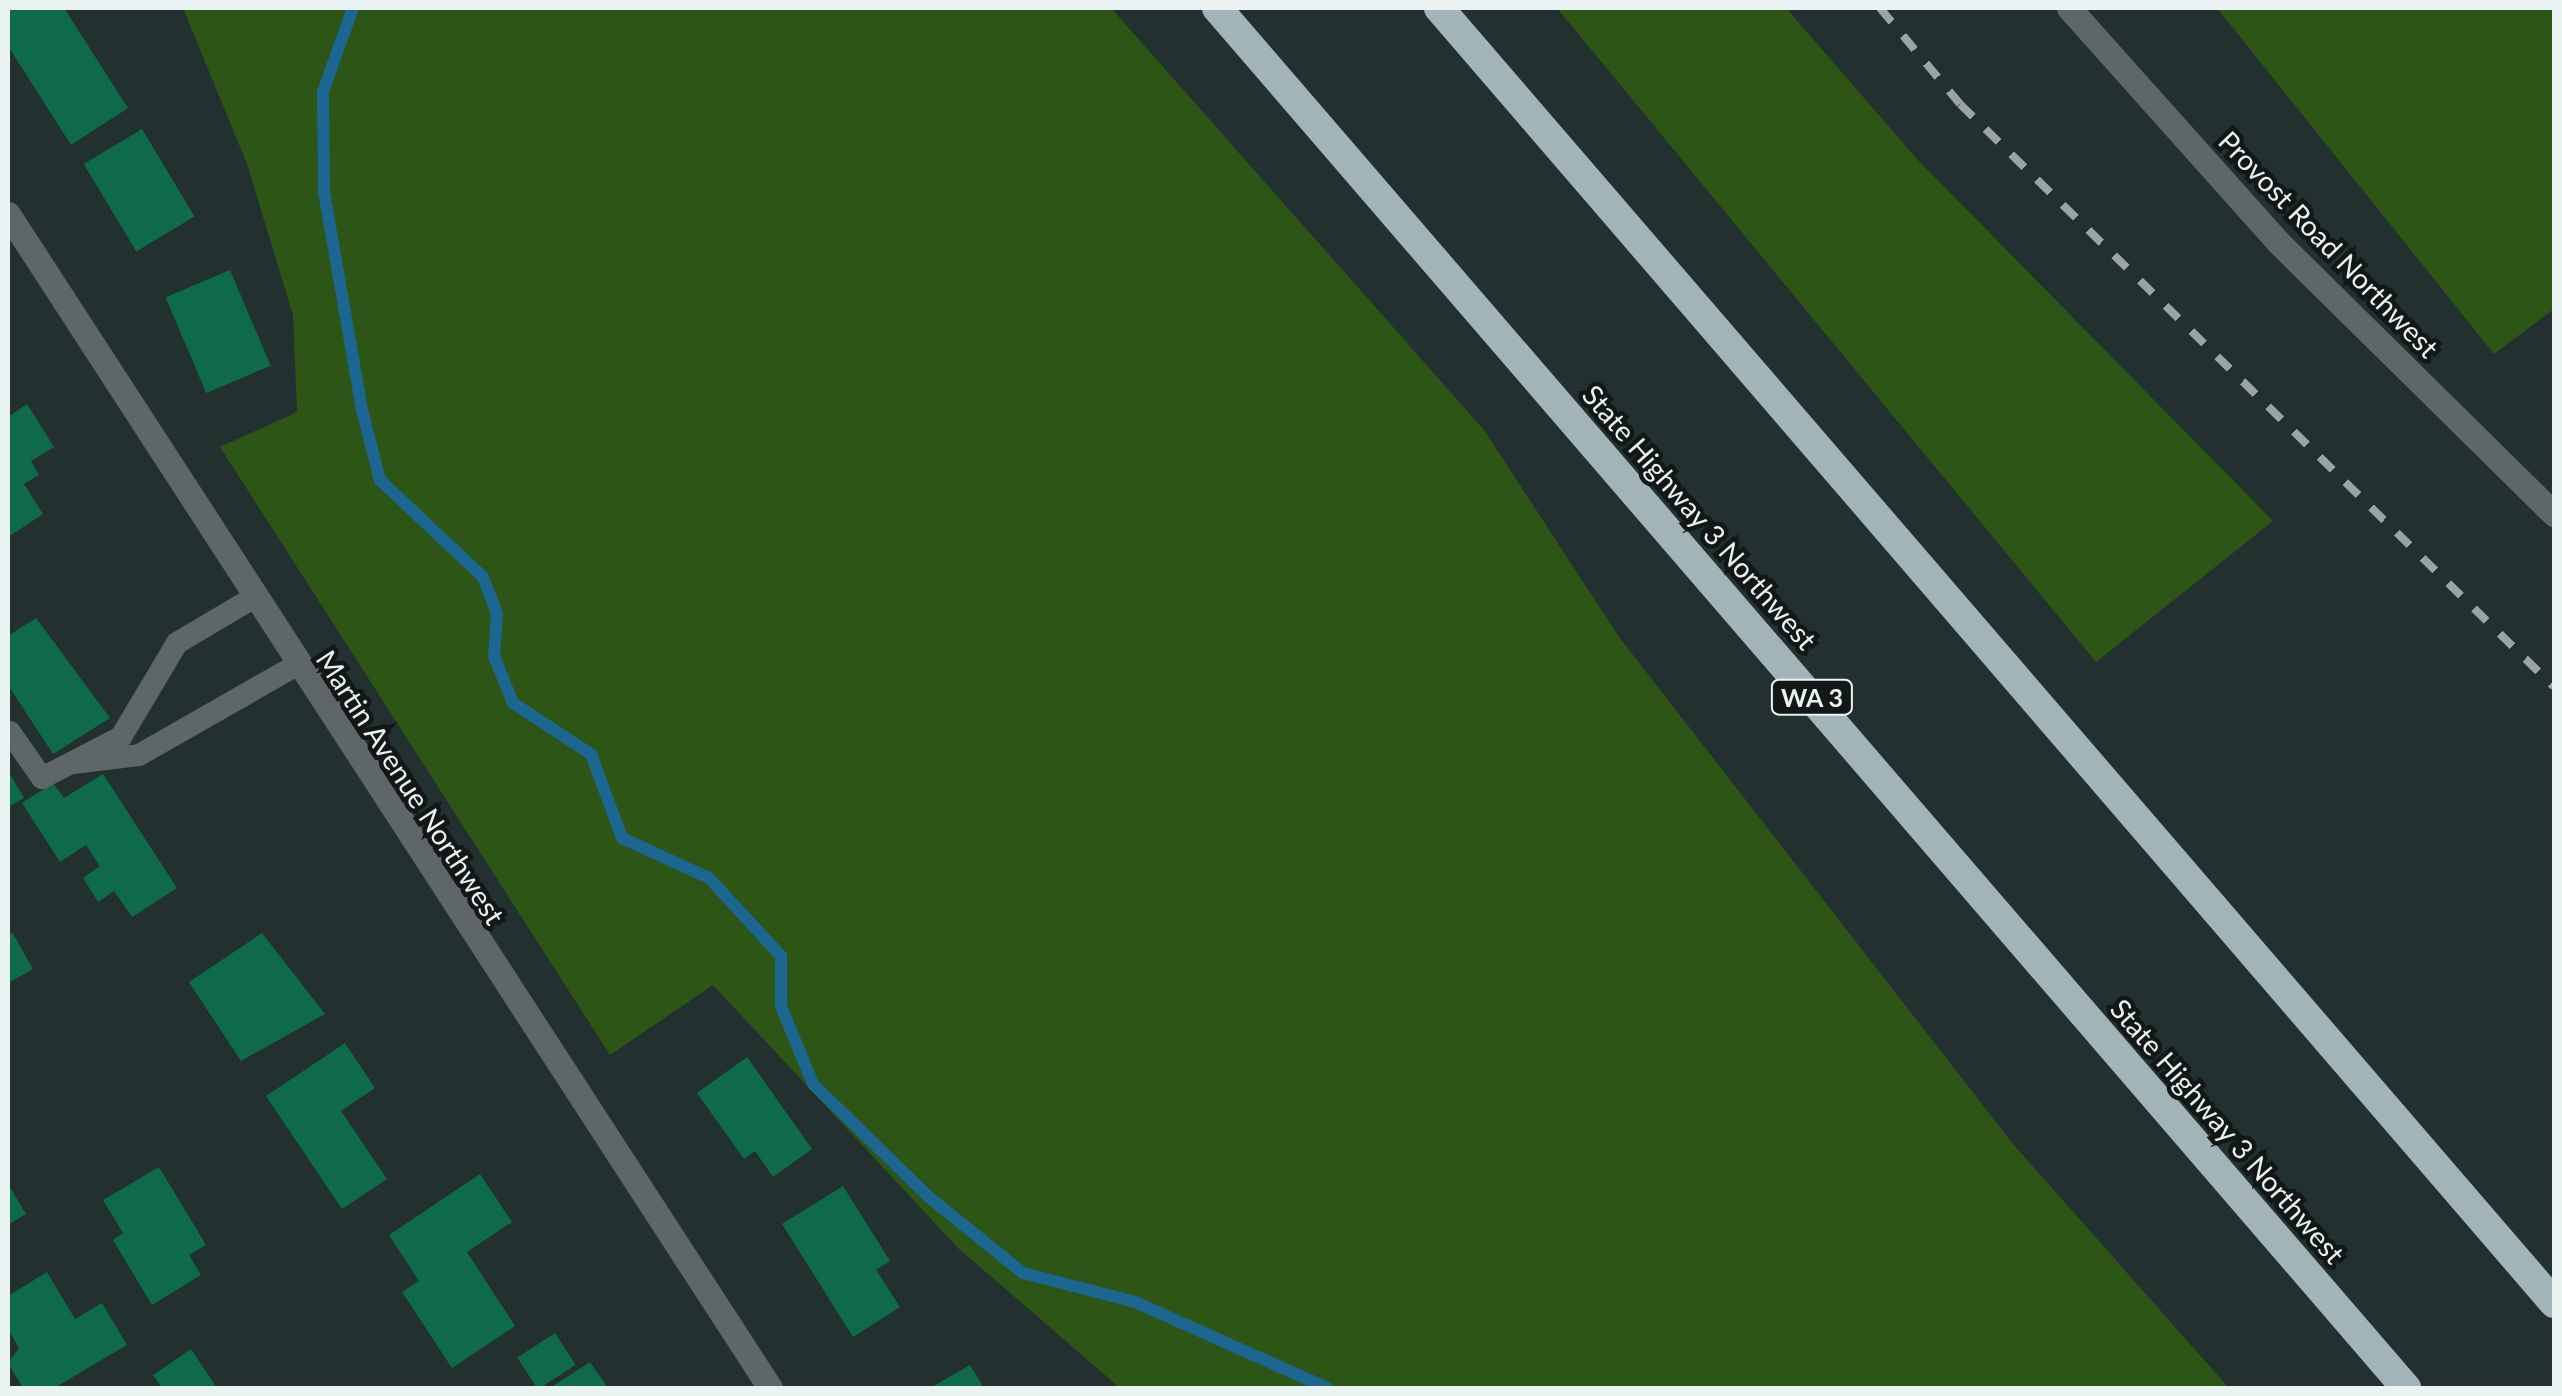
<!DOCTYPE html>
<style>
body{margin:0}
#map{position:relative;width:2562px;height:1396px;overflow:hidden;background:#223130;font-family:Lato,sans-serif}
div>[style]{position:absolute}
.green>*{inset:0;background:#2d5516}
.stream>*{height:12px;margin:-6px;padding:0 6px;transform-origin:6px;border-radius:6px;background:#1c6791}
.building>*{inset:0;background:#0e6a49;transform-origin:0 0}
.service>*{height:22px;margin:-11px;padding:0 11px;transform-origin:11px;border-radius:11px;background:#5f6668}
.minor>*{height:25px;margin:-12.5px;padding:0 12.5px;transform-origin:12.5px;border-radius:12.5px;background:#5f6668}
.tertiary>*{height:25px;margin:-12.5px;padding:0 12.5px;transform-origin:12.5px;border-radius:12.5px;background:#5f6668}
.motorway>*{height:30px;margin:-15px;padding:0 15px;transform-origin:15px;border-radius:15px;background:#a2b4b8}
.rail>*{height:8px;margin-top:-4px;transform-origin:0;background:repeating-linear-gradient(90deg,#99a5a4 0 18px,transparent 0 36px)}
span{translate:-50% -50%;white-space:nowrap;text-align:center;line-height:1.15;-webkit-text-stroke:9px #111817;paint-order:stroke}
.shield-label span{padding:2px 8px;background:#111817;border:2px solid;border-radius:8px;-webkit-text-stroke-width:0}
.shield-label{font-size:25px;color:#e9f3f2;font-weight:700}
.street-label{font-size:28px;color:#e9f3f2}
.frame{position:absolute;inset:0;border:10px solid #e9f3f2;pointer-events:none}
</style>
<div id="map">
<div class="green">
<div style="clip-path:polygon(183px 8px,1111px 8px,1484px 430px,1619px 637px,2013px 1144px,2229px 1388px,1120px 1388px,958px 1248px,713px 985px,610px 1055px,220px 447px,297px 412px,293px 315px,247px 164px)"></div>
<div style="clip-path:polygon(1557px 8px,1786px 8px,1917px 159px,2273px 521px,2096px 662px)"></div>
<div style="clip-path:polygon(2217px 8px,2554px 8px,2554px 309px,2494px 354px)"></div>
</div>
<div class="stream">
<div style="left:353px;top:8px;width:89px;rotate:109.7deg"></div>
<div style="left:323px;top:92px;width:100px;rotate:89.4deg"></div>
<div style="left:324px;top:192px;width:221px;rotate:80.1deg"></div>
<div style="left:362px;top:410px;width:72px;rotate:75.6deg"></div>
<div style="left:380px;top:480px;width:141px;rotate:43.3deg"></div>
<div style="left:483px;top:577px;width:40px;rotate:69deg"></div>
<div style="left:497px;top:614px;width:42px;rotate:94.1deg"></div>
<div style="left:494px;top:656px;width:51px;rotate:68deg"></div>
<div style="left:513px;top:703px;width:93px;rotate:33.2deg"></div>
<div style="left:591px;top:754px;width:90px;rotate:69.7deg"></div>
<div style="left:622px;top:838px;width:96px;rotate:24.7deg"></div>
<div style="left:709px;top:878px;width:106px;rotate:47.3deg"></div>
<div style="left:781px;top:956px;width:50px;rotate:90deg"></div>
<div style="left:781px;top:1006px;width:84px;rotate:67.7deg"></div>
<div style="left:813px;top:1084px;width:163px;rotate:44.3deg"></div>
<div style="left:930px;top:1198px;width:119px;rotate:38.9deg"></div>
<div style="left:1023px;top:1273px;width:116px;rotate:14.5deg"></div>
<div style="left:1135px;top:1302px;width:210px;rotate:24.1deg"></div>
</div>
<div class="building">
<div style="clip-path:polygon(8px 8px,64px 8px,128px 108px,71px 145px,8px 46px)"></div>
<div style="left:142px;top:129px;width:102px;height:68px;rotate:59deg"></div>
<div style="left:230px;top:270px;width:104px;height:70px;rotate:67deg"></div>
<div style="clip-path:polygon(27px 404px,54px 447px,31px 461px,39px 475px,24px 484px,43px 514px,8px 537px,8px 417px)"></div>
<div style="clip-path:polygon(36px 618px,110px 718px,53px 754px,8px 685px,8px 636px)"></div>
<div style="clip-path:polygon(8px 771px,24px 798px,8px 807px)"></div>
<div style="clip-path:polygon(103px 774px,177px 888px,132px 917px,114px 891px,98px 902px,83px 878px,100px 866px,86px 845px,60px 862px,22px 803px,53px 783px,64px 798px)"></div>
<div style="clip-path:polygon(12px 932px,33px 969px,8px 983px,8px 935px)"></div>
<div style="clip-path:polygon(262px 933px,325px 1014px,241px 1061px,189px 982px)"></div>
<div style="clip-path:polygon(345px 1043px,375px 1088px,341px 1111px,387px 1179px,342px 1209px,266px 1096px)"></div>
<div style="clip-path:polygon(747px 1057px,812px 1149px,773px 1177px,755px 1151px,744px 1159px,697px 1093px)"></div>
<div style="clip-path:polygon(159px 1167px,206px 1245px,189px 1255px,201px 1275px,152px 1305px,113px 1240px,123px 1233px,103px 1200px)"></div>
<div style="clip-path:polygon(480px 1174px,512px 1222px,467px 1252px,515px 1326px,452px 1368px,402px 1292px,419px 1281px,389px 1235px)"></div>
<div style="clip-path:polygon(8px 1184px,26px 1214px,8px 1225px)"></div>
<div style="clip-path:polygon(843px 1186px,890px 1261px,876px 1270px,900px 1307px,853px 1337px,782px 1224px)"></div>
<div style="clip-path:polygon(47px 1272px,75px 1319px,102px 1303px,127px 1345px,54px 1388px,23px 1388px,8px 1363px,19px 1348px,8px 1329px,8px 1296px)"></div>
<div style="left:555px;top:1333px;width:38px;height:45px;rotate:57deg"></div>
<div style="clip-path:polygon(191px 1349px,217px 1388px,162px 1388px,153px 1375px)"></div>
<div style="clip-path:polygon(590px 1362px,608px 1388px,550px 1388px)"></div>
<div style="clip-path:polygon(970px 1365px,984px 1388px,930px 1388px)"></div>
</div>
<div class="service">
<div style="left:10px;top:732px;width:56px;rotate:55.2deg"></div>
<div style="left:42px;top:778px;width:89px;rotate:-27.4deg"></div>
<div style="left:121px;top:737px;width:109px;rotate:-59.2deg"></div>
<div style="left:177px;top:643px;width:86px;rotate:-30.7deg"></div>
<div style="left:73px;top:763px;width:66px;rotate:-6.9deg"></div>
<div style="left:139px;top:755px;width:180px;rotate:-29.7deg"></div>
</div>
<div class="minor">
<div style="left:8px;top:214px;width:1400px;rotate:57.01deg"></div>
</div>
<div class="tertiary">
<div style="left:2069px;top:8px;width:314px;rotate:48.2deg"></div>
<div style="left:2278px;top:242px;width:388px;rotate:44.6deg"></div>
</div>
<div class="motorway">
<div style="left:1217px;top:8px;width:1822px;rotate:49.25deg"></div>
<div style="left:1439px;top:8px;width:1709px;rotate:49.27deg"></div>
</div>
<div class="rail">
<div style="left:1880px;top:8px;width:125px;rotate:50.2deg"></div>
<div style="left:1960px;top:104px;width:832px;rotate:44.46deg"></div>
</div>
<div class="shield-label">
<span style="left:1812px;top:697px">WA 3</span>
</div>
<div class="street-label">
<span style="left:2329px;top:244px;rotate:46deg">Provost Road Northwest</span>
<span style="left:1700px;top:517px;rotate:49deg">State Highway 3 Northwest</span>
<span style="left:411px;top:787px;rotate:57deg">Martin Avenue Northwest</span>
<span style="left:2228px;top:1131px;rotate:49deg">State Highway 3 Northwest</span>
</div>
<div class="frame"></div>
</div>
